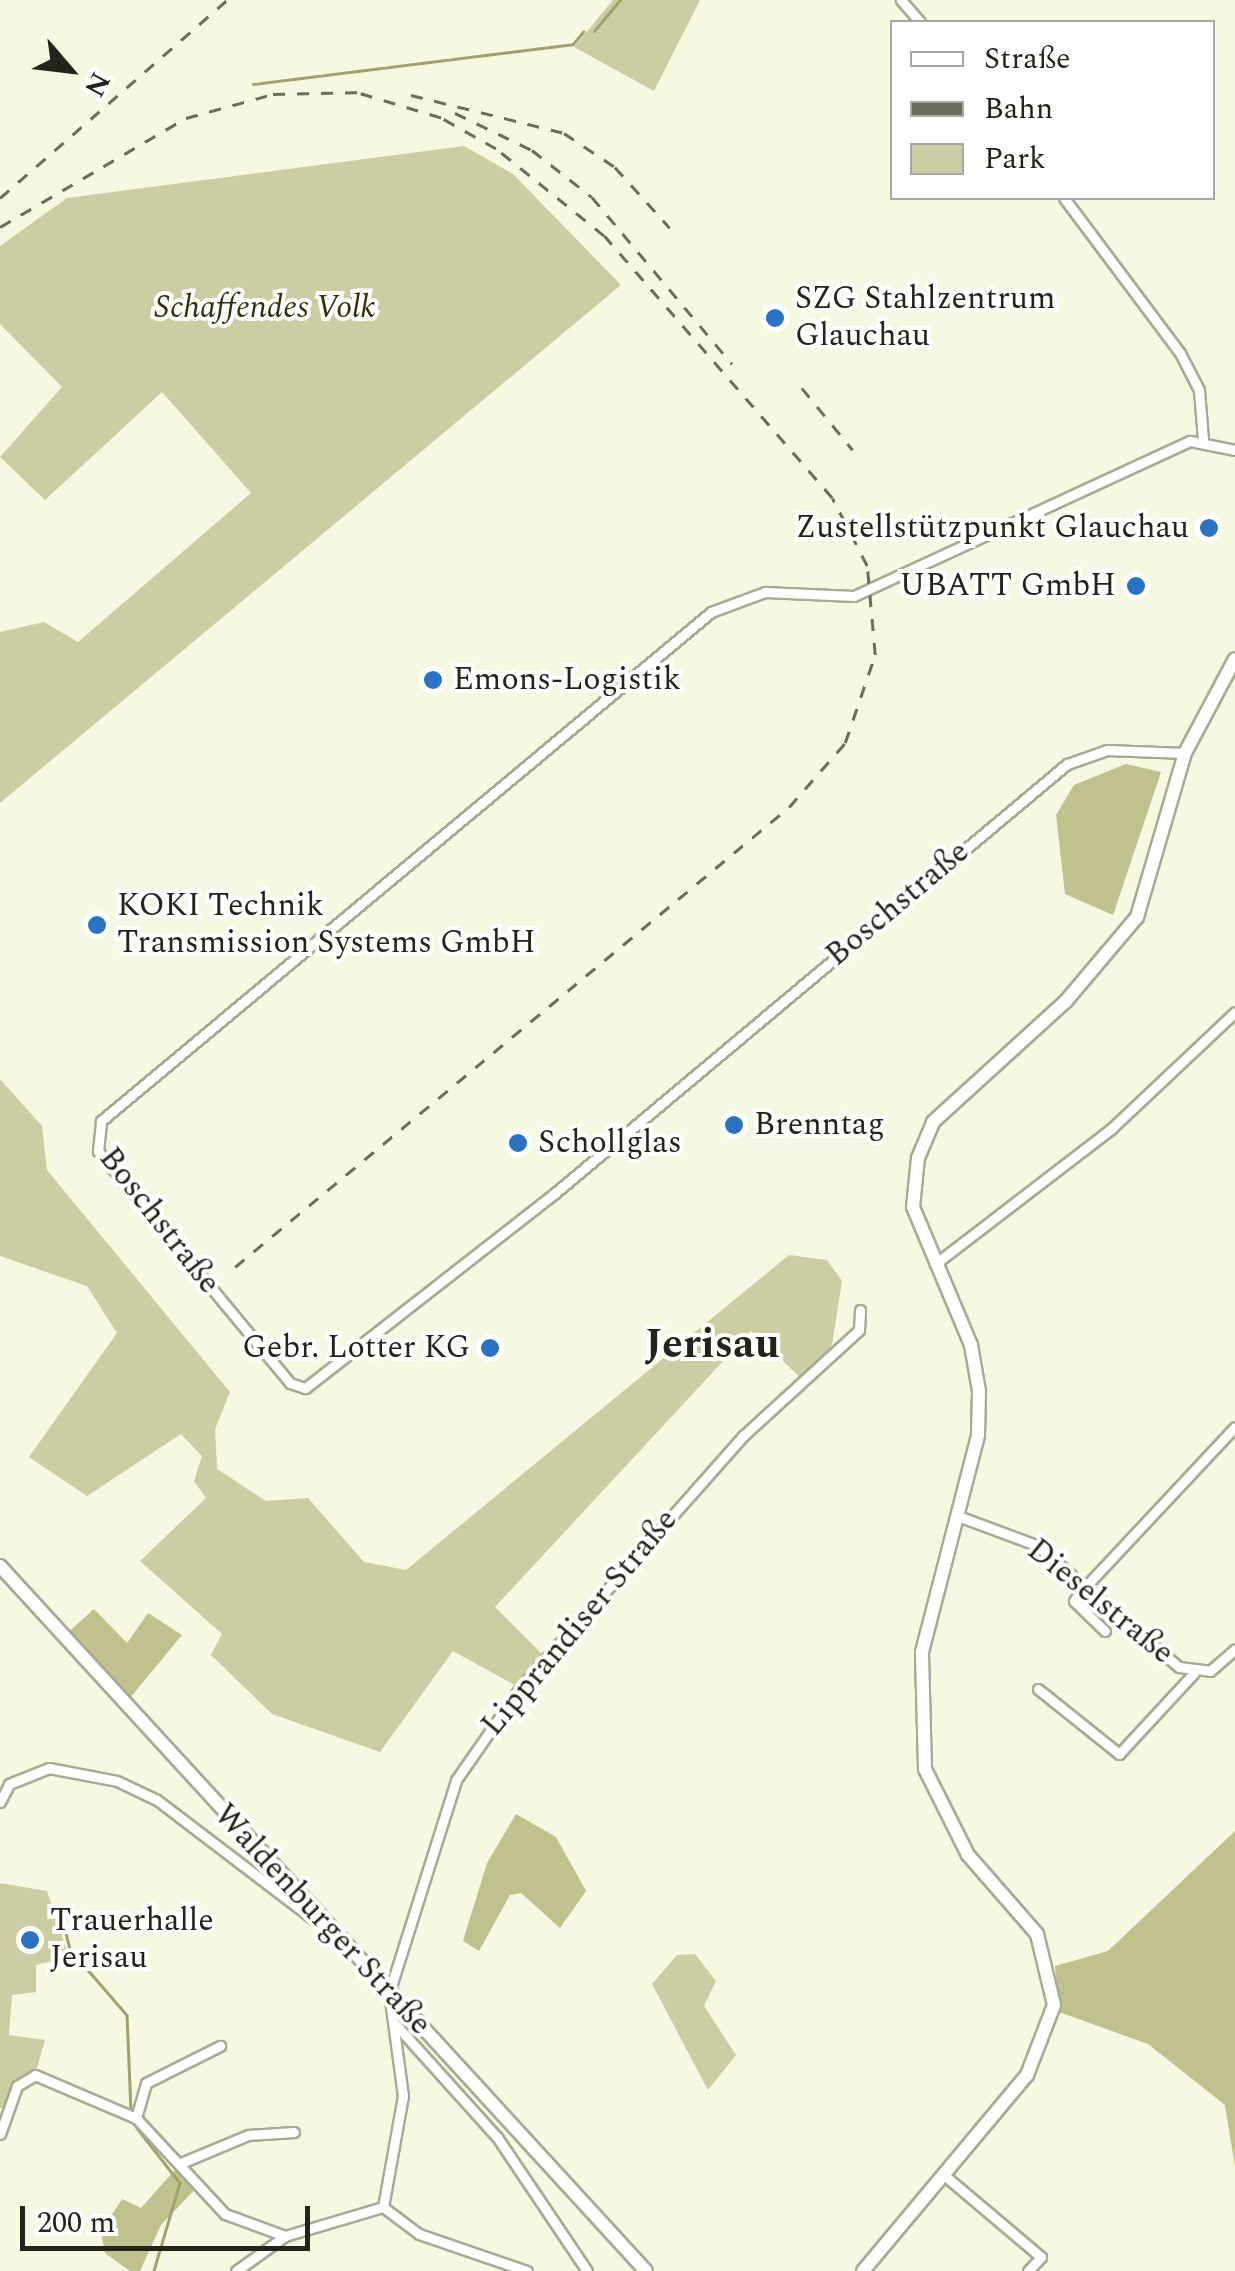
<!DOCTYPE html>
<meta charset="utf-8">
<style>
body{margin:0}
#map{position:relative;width:1235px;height:2271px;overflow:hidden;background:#f7f8e1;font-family:Spectral,serif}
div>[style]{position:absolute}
.green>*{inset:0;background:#cccda3}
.forest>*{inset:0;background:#c1c18d}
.stream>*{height:2.5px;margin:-1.25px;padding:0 1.25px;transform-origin:1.25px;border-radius:1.25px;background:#a0a16e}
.roads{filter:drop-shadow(2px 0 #a9aa94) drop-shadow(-2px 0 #a9aa94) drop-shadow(0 2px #a9aa94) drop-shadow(0 -2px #a9aa94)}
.street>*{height:9px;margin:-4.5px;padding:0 4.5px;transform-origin:4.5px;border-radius:4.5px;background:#fff}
.secondary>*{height:12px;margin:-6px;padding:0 6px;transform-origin:6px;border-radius:6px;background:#fff}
.rail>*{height:2.5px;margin-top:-1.25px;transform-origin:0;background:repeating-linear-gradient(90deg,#6c6c5e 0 12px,transparent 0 24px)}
.dots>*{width:28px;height:28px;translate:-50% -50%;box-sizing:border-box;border:5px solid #fff;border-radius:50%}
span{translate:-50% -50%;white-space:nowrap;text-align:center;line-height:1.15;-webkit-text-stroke:8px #fff;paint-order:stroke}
.poi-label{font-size:32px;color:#23231a}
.left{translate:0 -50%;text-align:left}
.right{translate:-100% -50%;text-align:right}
.park-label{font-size:32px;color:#313006;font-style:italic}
.street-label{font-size:32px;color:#23231a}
.district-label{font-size:42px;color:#23231a;font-weight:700}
.legend{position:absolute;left:890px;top:20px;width:325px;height:180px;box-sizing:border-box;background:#fff;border:2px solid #a7a7a3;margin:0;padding:12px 18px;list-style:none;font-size:30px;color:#23231a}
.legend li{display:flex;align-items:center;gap:20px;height:50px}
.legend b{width:50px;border:2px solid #a7a7a3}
.north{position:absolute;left:20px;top:20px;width:100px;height:100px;-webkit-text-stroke:8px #fff;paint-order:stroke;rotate:118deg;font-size:28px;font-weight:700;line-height:40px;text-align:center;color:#23231a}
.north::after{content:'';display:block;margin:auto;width:35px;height:45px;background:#23231a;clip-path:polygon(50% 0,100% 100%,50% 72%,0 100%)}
.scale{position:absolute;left:20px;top:2206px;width:290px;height:45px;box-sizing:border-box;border:5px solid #23231a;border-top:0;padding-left:12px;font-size:30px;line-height:35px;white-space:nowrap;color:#23231a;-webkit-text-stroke:8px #fff;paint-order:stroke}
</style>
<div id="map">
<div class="green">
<div style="clip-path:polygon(613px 0,700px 0,654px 91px,574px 47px)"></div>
<div style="clip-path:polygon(464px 146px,513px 174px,621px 285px,0 803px,0 632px,44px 622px,78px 642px,251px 493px,162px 392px,45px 500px,0 457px,62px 387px,0 324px,0 246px,67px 198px)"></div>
<div style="clip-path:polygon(0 1079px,42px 1126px,47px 1170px,230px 1392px,215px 1429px,217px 1469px,266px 1501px,308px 1498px,364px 1562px,406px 1570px,789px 1255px,827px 1260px,842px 1281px,832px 1345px,804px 1381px,751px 1331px,495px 1607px,546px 1658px,520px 1688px,453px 1651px,380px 1752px,272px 1714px,211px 1655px,222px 1634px,140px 1561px,206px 1498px,194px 1481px,202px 1456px,181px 1434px,87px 1496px,29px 1457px,117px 1333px,87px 1286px,0 1256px)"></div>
<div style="clip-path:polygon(0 1883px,47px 1891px,69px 1957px,36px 1965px,36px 1992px,12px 1995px,9px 2035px,45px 2040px,35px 2075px,7px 2110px,0 2108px)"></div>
<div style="clip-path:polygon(695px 1954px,716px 1981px,704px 2006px,736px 2055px,708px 2090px,652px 1984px,677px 1955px)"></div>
</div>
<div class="forest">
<div style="clip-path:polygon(1126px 764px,1161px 772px,1113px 915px,1065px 894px,1056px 815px,1074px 785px)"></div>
<div style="clip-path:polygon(94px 1609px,127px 1643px,148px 1613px,182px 1635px,125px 1704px,64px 1636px)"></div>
<div style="clip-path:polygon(516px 1814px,556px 1837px,586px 1891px,560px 1928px,521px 1893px,510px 1895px,479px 1951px,463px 1941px,487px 1863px)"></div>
<div style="clip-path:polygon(1235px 1831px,1235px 2167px,1225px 2105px,1148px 2044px,1059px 2012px,1055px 1966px,1108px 1951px)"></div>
<div style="clip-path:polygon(181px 2163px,199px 2185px,161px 2225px,140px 2271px,130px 2271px,105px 2253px,101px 2232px,122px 2199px,141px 2208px)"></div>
</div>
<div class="stream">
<div style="left:594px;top:31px;width:40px;rotate:-50deg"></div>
<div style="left:253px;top:84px;width:322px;rotate:-7.1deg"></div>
<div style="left:573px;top:44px;width:16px;rotate:-50deg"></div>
<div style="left:60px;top:1909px;width:41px;rotate:76deg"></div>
<div style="left:70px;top:1949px;width:87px;rotate:49.2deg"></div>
<div style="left:127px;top:2015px;width:96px;rotate:87.6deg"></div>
<div style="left:137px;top:2128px;width:70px;rotate:52deg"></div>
<div style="left:180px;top:2183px;width:92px;rotate:106.5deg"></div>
</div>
<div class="roads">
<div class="street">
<div style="left:901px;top:0;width:29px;rotate:49deg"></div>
<div style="left:1064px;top:198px;width:194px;rotate:53.2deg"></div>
<div style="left:1180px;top:353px;width:42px;rotate:62.8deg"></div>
<div style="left:1199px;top:390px;width:50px;rotate:85.4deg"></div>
<div style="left:1185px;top:753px;width:78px;rotate:-177.8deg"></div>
<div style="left:1107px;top:750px;width:42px;rotate:160.7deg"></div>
<div style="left:1067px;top:764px;width:668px;rotate:140.04deg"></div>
<div style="left:555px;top:1193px;width:317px;rotate:142deg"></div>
<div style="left:305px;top:1388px;width:16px;rotate:-162deg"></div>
<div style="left:290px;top:1383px;width:301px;rotate:-129.6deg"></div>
<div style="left:98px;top:1151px;width:30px;rotate:-84deg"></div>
<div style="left:101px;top:1121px;width:794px;rotate:-39.84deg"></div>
<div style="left:711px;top:612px;width:58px;rotate:-20.3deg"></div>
<div style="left:765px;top:592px;width:89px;rotate:2.6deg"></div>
<div style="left:854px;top:596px;width:370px;rotate:-24.8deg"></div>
<div style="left:1190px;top:441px;width:46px;rotate:11.3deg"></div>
<div style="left:935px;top:1264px;width:222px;rotate:-37.5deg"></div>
<div style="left:1111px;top:1129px;width:170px;rotate:-43.3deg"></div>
<div style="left:958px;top:1516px;width:83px;rotate:20.4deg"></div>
<div style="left:1036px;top:1545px;width:188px;rotate:40.5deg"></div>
<div style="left:1179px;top:1667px;width:31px;rotate:7deg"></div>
<div style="left:1210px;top:1671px;width:33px;rotate:-41deg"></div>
<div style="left:1085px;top:1583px;width:21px;rotate:121deg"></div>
<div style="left:1074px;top:1601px;width:43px;rotate:44.1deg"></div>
<div style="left:1087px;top:1585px;width:216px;rotate:-46.9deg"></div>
<div style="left:1038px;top:1689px;width:104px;rotate:38.7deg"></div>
<div style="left:1119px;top:1754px;width:110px;rotate:-47.2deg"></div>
<div style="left:0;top:1802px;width:20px;rotate:-63deg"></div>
<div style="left:9px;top:1784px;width:43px;rotate:-21.8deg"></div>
<div style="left:49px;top:1768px;width:69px;rotate:10.8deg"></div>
<div style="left:117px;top:1781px;width:44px;rotate:25.4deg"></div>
<div style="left:157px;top:1800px;width:221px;rotate:37.3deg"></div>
<div style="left:396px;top:2025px;width:151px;rotate:48deg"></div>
<div style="left:497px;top:2137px;width:161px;rotate:56.1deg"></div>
<div style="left:136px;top:2118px;width:36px;rotate:-74deg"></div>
<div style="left:146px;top:2083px;width:83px;rotate:-26.6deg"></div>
<div style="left:0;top:2134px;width:51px;rotate:-70.5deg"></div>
<div style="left:17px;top:2086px;width:21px;rotate:-31deg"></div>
<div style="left:35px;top:2075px;width:110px;rotate:23.1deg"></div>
<div style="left:136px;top:2118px;width:131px;rotate:47.2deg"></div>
<div style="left:225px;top:2214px;width:64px;rotate:20.1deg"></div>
<div style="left:181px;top:2163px;width:73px;rotate:-22.7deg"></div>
<div style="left:248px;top:2135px;width:46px;rotate:-3.7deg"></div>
<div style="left:944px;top:2175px;width:127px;rotate:40.2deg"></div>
<div style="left:1041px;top:2257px;width:19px;rotate:133deg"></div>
<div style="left:383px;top:2207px;width:113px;rotate:-79.8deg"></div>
<div style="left:403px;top:2096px;width:104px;rotate:-97.7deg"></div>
<div style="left:389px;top:1993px;width:223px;rotate:-72.5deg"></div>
<div style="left:456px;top:1780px;width:112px;rotate:-55.2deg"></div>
<div style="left:520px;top:1688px;width:337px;rotate:-48.5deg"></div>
<div style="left:743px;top:1436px;width:157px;rotate:-42.4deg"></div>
<div style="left:859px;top:1330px;width:20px;rotate:-87deg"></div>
<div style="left:383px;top:2207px;width:45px;rotate:36.9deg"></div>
<div style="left:419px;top:2234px;width:114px;rotate:18.9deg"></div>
<div style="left:236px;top:2271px;width:60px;rotate:-35.5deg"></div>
<div style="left:285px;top:2236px;width:102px;rotate:-16.5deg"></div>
</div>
<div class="secondary">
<div style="left:0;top:1566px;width:956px;rotate:47.5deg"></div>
<div style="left:863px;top:2271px;width:256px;rotate:-50.1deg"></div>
<div style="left:1027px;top:2075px;width:75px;rotate:-68.9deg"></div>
<div style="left:1054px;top:2005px;width:73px;rotate:-103.5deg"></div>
<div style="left:1037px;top:1934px;width:105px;rotate:-131.1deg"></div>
<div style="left:968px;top:1855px;width:96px;rotate:-116.6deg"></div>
<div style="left:925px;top:1769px;width:117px;rotate:-91.5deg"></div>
<div style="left:922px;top:1652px;width:224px;rotate:-75.5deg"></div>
<div style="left:978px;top:1435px;width:44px;rotate:-88.7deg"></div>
<div style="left:979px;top:1391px;width:47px;rotate:-99.9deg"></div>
<div style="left:971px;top:1345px;width:150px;rotate:-112.8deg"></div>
<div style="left:913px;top:1207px;width:49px;rotate:-84.2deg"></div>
<div style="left:918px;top:1158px;width:39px;rotate:-67deg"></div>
<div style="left:933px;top:1122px;width:180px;rotate:-42.3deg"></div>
<div style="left:1066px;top:1001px;width:110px;rotate:-49.8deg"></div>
<div style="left:1137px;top:917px;width:171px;rotate:-73.7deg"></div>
<div style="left:1185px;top:753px;width:106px;rotate:-62deg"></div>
</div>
</div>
<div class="rail">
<div style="left:411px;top:95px;width:158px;rotate:13.9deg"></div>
<div style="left:564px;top:133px;width:61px;rotate:33.7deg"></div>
<div style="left:615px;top:167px;width:82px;rotate:48deg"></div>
<div style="left:455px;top:113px;width:85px;rotate:25.7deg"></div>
<div style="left:532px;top:150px;width:76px;rotate:38.1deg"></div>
<div style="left:592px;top:197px;width:218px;rotate:50deg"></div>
<div style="left:0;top:198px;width:301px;rotate:-41.1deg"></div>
<div style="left:0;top:227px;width:216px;rotate:-30.4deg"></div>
<div style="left:186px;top:118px;width:90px;rotate:-15.4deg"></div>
<div style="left:273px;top:94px;width:94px;rotate:-1.2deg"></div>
<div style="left:802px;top:388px;width:80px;rotate:50.6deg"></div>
<div style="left:235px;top:1267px;width:720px;rotate:-39.7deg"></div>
<div style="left:789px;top:807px;width:85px;rotate:-48.8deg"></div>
<div style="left:845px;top:743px;width:93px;rotate:-71.2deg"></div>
<div style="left:875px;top:655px;width:89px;rotate:-95.1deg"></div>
<div style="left:867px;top:566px;width:76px;rotate:-117.2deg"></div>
<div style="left:832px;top:498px;width:347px;rotate:-131deg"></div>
<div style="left:604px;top:236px;width:139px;rotate:-141.1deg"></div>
<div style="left:496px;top:149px;width:63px;rotate:-150.6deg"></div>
<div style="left:441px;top:118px;width:90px;rotate:-163.2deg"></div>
</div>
<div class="dots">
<div style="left:775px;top:318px;background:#2a72c3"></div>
<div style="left:1209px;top:528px;background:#2a72c3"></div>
<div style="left:1136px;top:586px;background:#2a72c3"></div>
<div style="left:433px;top:680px;background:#2a72c3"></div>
<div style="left:97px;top:925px;background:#2a72c3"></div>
<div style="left:734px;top:1125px;background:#2a72c3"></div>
<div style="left:518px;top:1143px;background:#2a72c3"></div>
<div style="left:490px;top:1348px;background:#2a72c3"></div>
<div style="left:30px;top:1940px;background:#2a72c3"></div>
</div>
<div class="poi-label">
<span class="left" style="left:795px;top:318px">SZG Stahlzentrum<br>Glauchau</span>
<span class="right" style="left:1189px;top:528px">Zustellstützpunkt Glauchau</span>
<span class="right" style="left:1116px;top:586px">UBATT GmbH</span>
<span class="left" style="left:453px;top:680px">Emons-Logistik</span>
<span class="left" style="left:117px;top:925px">KOKI Technik<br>Transmission Systems GmbH</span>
<span class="left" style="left:754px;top:1125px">Brenntag</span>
<span class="left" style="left:538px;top:1143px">Schollglas</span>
<span class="right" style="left:470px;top:1348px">Gebr. Lotter KG</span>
<span class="left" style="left:50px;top:1940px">Trauerhalle<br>Jerisau</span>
</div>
<div class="park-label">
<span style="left:265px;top:308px">Schaffendes Volk</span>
</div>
<div class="street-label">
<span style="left:898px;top:904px;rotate:-40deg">Boschstraße</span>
<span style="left:159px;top:1221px;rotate:52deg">Boschstraße</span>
<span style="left:1100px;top:1602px;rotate:39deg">Dieselstraße</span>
<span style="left:580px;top:1623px;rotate:-50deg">Lipprandiser Straße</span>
<span style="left:322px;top:1920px;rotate:47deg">Waldenburger Straße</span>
</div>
<div class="district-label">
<span style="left:712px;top:1345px">Jerisau</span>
</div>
<ul class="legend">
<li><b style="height:12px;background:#fff"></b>Straße</li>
<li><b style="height:12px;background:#6c6c5e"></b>Bahn</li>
<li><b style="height:28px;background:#cccda3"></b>Park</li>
</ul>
<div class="north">N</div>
<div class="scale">200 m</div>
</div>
